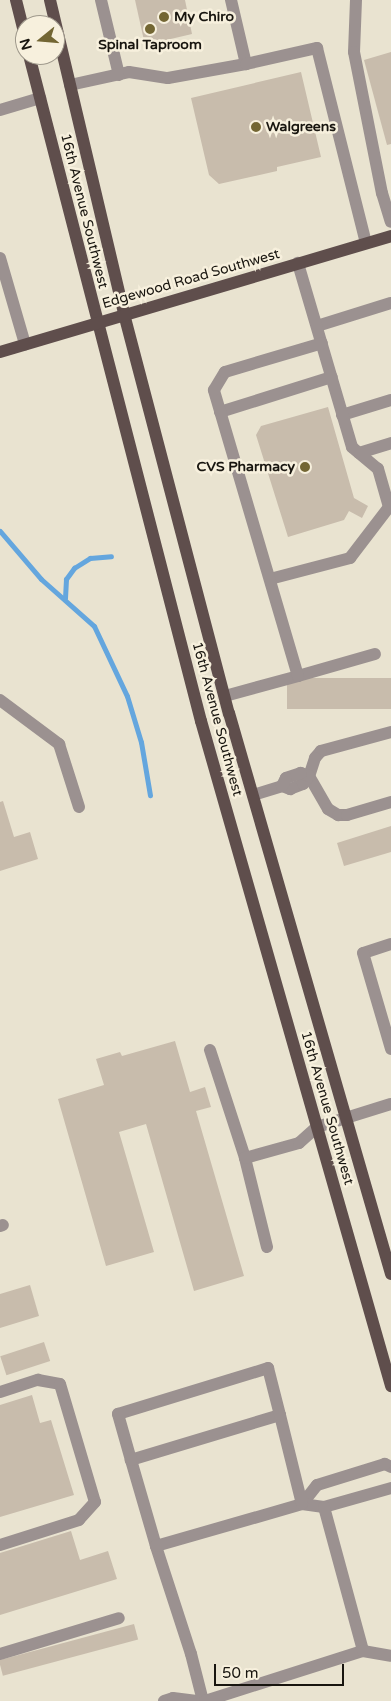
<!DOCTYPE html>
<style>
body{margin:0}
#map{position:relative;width:391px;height:1701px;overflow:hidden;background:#e9e3d0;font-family:"Varela Round",sans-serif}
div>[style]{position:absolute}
.stream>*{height:5px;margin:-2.5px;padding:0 2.5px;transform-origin:2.5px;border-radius:2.5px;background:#64a6de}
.building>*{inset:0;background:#c8bcac;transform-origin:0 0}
.minor>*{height:12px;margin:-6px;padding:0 6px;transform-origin:6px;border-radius:6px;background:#9b9190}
.major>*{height:12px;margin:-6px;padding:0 6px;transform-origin:6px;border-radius:6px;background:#5f4e4c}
.dots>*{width:14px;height:14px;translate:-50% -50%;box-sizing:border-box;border:2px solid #f7f0dd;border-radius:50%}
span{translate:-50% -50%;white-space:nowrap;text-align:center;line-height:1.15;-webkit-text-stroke:5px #f7f0dd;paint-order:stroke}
.poi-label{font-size:14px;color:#18150f;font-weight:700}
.left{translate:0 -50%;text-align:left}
.right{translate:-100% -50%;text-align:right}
.street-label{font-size:14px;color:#18150f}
.north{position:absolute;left:15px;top:15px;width:50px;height:50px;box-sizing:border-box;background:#f7f0dd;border:1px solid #9e988b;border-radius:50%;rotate:253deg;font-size:14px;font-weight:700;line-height:20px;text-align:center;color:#18150f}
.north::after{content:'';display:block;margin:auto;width:18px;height:22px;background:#736633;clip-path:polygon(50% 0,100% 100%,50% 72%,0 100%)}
.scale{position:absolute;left:214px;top:1664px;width:130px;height:22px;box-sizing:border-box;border:2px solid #18150f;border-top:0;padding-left:6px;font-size:15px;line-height:18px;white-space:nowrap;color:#18150f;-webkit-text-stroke:4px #f7f0dd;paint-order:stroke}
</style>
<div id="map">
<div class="stream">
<div style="left:0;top:531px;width:63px;rotate:49.5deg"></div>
<div style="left:41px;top:579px;width:71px;rotate:41.6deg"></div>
<div style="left:94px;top:626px;width:77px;rotate:64.8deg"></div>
<div style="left:127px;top:696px;width:48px;rotate:73.1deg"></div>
<div style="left:141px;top:742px;width:54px;rotate:80.4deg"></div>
<div style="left:65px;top:598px;width:19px;rotate:-87deg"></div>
<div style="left:66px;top:579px;width:14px;rotate:-54deg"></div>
<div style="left:74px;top:568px;width:19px;rotate:-32deg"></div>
<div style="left:90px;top:558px;width:21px;rotate:-5deg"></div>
</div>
<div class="building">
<div style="clip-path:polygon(135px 0,185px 0,192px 34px,145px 45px)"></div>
<div style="clip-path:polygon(391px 52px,391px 144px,387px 145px,364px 60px)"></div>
<div style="clip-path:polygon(301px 72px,321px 157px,277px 167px,277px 171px,219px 184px,209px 175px,191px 98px)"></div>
<div style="clip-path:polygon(328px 407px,354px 498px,368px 506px,362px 518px,349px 511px,344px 520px,288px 537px,256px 435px,261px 426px)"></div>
<div style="left:391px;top:678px;width:31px;height:104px;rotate:90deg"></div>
<div style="clip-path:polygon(3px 801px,14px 837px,30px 832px,38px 859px,0 871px,0 802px)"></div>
<div style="clip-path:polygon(391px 826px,391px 852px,344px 866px,337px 843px)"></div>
<div style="clip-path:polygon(175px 1041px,190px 1092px,205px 1087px,211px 1107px,196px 1111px,244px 1276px,194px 1291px,146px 1124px,119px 1132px,154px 1252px,106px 1266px,58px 1099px,104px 1085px,96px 1059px,120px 1052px,122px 1056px)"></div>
<div style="clip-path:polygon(30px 1285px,39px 1316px,0 1328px,0 1294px)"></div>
<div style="left:44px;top:1342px;width:20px;height:46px;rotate:72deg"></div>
<div style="clip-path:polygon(32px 1395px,40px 1423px,51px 1420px,74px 1495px,0 1517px,0 1405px)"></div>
<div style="clip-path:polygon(71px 1531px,80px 1560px,108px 1551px,117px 1579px,0 1615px,0 1553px)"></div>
<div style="left:134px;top:1624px;width:16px;height:140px;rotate:75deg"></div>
</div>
<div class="minor">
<div style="left:101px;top:0;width:77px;rotate:76.5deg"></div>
<div style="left:231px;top:0;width:66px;rotate:76.8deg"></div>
<div style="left:356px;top:0;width:52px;rotate:92.2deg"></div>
<div style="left:354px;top:52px;width:144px;rotate:78.8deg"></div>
<div style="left:382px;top:193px;width:30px;rotate:73deg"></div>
<div style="left:70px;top:85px;width:60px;rotate:-12.4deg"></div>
<div style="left:129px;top:72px;width:39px;rotate:9deg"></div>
<div style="left:168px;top:78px;width:79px;rotate:-10.2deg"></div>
<div style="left:246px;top:64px;width:73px;rotate:-12.7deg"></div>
<div style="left:317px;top:48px;width:201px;rotate:75.9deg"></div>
<div style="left:0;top:110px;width:42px;rotate:-16.7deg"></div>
<div style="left:0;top:258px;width:90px;rotate:73.8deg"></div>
<div style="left:317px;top:326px;width:77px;rotate:-17.3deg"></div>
<div style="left:220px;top:412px;width:117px;rotate:-17.4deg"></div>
<div style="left:342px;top:415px;width:51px;rotate:-17deg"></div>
<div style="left:359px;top:453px;width:34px;rotate:-17deg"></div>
<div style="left:270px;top:579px;width:83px;rotate:-14.7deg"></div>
<div style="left:350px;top:558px;width:64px;rotate:-52.6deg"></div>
<div style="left:389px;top:507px;width:40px;rotate:-106deg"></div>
<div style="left:378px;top:469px;width:34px;rotate:-140deg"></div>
<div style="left:352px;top:447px;width:192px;rotate:-106.4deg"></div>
<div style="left:298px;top:676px;width:80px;rotate:-15.9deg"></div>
<div style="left:225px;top:696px;width:76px;rotate:-15.3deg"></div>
<div style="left:298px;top:676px;width:298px;rotate:-106.4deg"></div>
<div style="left:214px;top:390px;width:21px;rotate:-59deg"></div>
<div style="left:225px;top:372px;width:101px;rotate:-16.6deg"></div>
<div style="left:0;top:700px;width:74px;rotate:36.7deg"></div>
<div style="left:59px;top:744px;width:66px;rotate:72.4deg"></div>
<div style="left:391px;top:732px;width:73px;rotate:164.8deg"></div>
<div style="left:321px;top:751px;width:9px;rotate:131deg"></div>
<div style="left:315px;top:758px;width:19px;rotate:108deg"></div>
<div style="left:309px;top:776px;width:38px;rotate:60deg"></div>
<div style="left:328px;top:809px;width:12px;rotate:31deg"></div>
<div style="left:338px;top:815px;width:9px"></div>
<div style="left:347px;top:815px;width:46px;rotate:-16.5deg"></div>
<div style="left:253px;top:795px;width:30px;rotate:-17deg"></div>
<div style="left:282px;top:786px;width:9px;rotate:21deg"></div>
<div style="left:290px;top:789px;width:14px;rotate:-21deg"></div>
<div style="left:303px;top:784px;width:10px;rotate:-53deg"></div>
<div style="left:309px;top:776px;width:9px;rotate:-159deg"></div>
<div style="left:301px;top:773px;width:16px;rotate:162deg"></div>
<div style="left:286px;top:778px;width:9px;rotate:117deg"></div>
<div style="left:391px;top:944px;width:29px;rotate:162deg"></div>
<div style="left:363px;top:953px;width:100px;rotate:73.7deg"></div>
<div style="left:210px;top:1050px;width:114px;rotate:72deg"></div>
<div style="left:0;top:1226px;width:3px;rotate:-18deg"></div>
<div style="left:267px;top:1247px;width:92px;rotate:-103.9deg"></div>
<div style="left:245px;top:1158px;width:56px;rotate:-15.5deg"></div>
<div style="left:299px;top:1143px;width:24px;rotate:-42deg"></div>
<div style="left:317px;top:1127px;width:77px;rotate:-17.3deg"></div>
<div style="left:0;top:1392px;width:40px;rotate:-18deg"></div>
<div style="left:38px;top:1380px;width:22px;rotate:10deg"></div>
<div style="left:60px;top:1384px;width:123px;rotate:73.5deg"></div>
<div style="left:95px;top:1502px;width:24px;rotate:132deg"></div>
<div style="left:79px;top:1520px;width:83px;rotate:162.4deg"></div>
<div style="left:131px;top:1460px;width:90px;rotate:73.8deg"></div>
<div style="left:391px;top:1467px;width:7px;rotate:-153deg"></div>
<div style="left:385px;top:1464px;width:71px;rotate:162.8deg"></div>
<div style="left:317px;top:1485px;width:24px;rotate:128deg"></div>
<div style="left:302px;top:1504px;width:22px;rotate:8deg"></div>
<div style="left:324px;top:1507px;width:70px;rotate:-15.8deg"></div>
<div style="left:324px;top:1507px;width:149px;rotate:74.8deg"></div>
<div style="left:0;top:1654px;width:124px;rotate:-16.8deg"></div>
<div style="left:164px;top:1701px;width:9px;rotate:-18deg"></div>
<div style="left:173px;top:1698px;width:26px;rotate:7deg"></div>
<div style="left:203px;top:1701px;width:49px;rotate:-104.3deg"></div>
<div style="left:191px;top:1654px;width:114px;rotate:-108deg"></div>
<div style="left:156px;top:1546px;width:152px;rotate:-16deg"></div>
<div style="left:302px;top:1504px;width:92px;rotate:-103.9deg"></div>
<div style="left:280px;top:1415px;width:156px;rotate:163.2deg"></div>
<div style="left:131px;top:1460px;width:48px;rotate:-105.8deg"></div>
<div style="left:118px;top:1414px;width:157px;rotate:-17deg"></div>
<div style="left:268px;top:1368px;width:49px;rotate:75.7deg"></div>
<div style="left:205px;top:1701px;width:166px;rotate:-17.6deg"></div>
<div style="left:363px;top:1651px;width:28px;rotate:10deg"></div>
</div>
<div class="major">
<div style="left:16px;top:0;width:38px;rotate:76deg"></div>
<div style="left:50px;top:0;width:323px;rotate:76.7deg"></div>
<div style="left:124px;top:314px;width:413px;rotate:75.3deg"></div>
<div style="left:229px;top:713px;width:584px;rotate:73.89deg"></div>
<div style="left:29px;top:55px;width:688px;rotate:75.52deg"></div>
<div style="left:201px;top:721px;width:692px;rotate:74.05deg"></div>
<div style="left:0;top:352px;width:408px;rotate:-16.5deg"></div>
</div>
<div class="dots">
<div style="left:164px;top:17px;background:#736633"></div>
<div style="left:150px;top:29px;background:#736633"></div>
<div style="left:256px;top:127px;background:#736633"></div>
<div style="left:305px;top:467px;background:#736633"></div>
</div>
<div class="poi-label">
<span class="left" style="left:174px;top:17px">My Chiro</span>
<span style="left:150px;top:45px">Spinal Taproom</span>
<span class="left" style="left:266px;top:127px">Walgreens</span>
<span class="right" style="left:295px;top:467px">CVS Pharmacy</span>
</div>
<div class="street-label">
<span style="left:84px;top:211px;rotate:76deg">16th Avenue Southwest</span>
<span style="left:191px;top:279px;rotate:-16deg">Edgewood Road Southwest</span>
<span style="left:217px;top:719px;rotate:75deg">16th Avenue Southwest</span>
<span style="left:327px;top:1108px;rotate:74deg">16th Avenue Southwest</span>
</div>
<div class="north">N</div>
<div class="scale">50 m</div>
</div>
